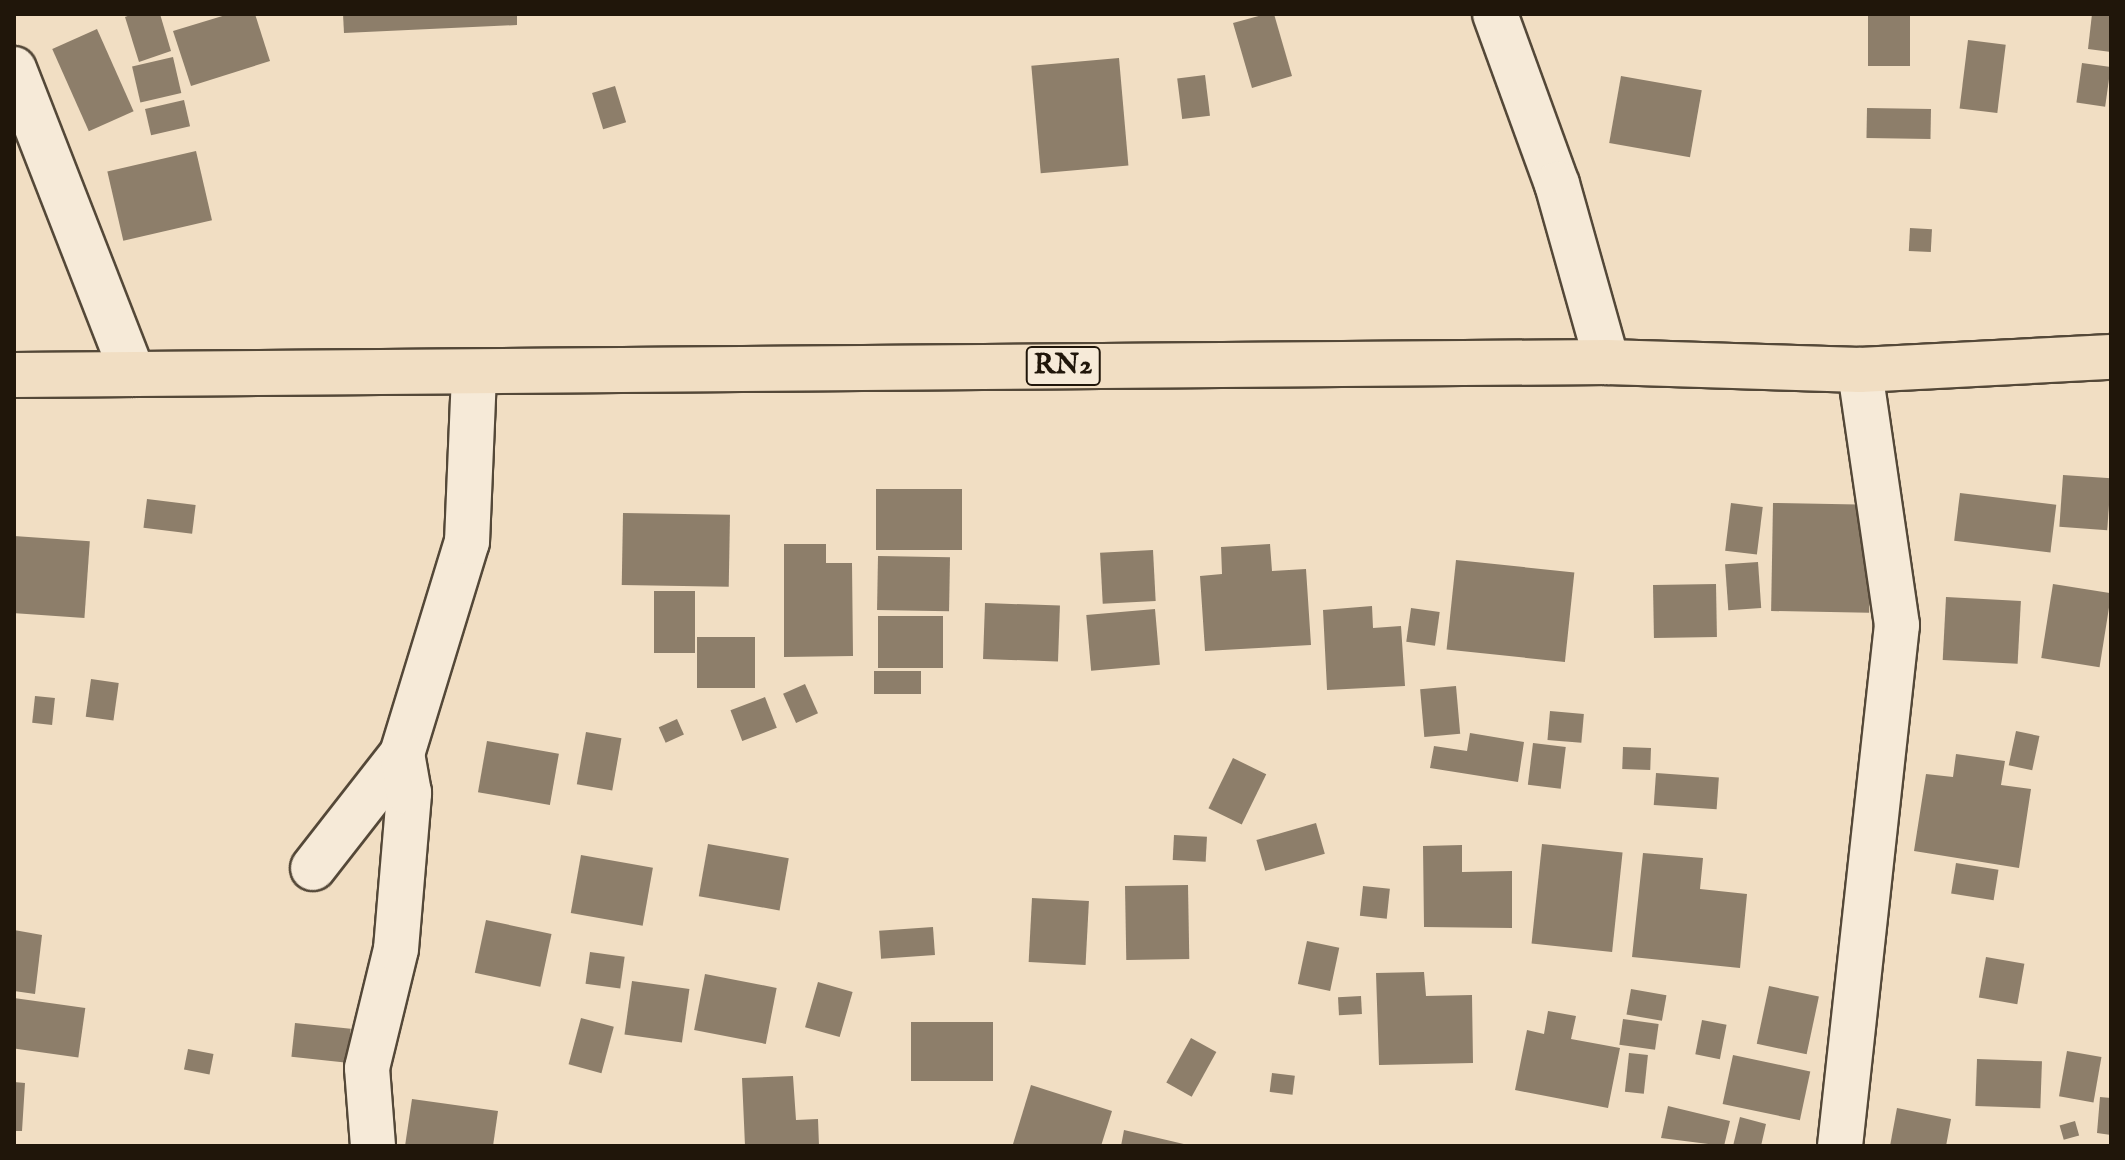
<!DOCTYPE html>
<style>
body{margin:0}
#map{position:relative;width:2125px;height:1160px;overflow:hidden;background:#f1dec3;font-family:"IM FELL English",serif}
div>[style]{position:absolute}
.building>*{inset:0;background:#8d7e6a;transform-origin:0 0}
.roads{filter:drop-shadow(2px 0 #544838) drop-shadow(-2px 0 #544838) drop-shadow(0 2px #544838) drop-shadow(0 -2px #544838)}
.street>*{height:44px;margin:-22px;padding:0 22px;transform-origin:22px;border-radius:22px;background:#f6ead8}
.highway>*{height:44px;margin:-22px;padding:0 22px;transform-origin:22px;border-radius:22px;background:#f1dec3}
span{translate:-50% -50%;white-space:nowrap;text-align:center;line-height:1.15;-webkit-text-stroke:8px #f6ead8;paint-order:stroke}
.shield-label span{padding:2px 6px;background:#f6ead8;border:2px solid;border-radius:6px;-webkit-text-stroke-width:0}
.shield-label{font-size:28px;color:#20160a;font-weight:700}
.frame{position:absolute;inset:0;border:16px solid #20160a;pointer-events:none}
</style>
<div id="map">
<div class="building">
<div style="clip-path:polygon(133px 14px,160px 14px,171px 51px,139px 62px,125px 17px)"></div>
<div style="clip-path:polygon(229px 14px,255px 14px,270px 61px,191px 86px,173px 31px)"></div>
<div style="clip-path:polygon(343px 14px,517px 14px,517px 25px,344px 33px)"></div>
<div style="clip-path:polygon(1266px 14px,1274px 14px,1292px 76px,1252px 88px,1233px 23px)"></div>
<div style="left:1868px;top:14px;width:42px;height:52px"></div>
<div style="clip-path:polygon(2092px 14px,2111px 16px,2111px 52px,2088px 49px)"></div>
<div style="left:97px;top:29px;width:90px;height:49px;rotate:66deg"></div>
<div style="left:1968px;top:40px;width:38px;height:69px;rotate:7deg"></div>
<div style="left:173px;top:57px;width:37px;height:42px;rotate:77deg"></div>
<div style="left:1119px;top:58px;width:108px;height:88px;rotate:85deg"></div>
<div style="left:2082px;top:63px;width:29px;height:40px;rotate:8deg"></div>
<div style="left:1205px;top:75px;width:41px;height:28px;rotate:83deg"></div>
<div style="left:1621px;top:76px;width:82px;height:68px;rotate:10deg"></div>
<div style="left:615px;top:86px;width:38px;height:24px;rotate:73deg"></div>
<div style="left:184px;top:100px;width:27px;height:40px;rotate:77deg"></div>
<div style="left:1867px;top:108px;width:64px;height:30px;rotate:1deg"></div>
<div style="left:196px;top:151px;width:71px;height:91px;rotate:77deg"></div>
<div style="left:1910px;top:228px;width:22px;height:23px;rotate:3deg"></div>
<div style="left:2063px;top:475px;width:48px;height:52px;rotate:4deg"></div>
<div style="left:876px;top:489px;width:86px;height:61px"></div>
<div style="left:1960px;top:493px;width:97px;height:48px;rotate:7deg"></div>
<div style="left:147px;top:499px;width:49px;height:29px;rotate:7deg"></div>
<div style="left:1731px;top:503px;width:32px;height:48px;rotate:7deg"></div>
<div style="left:1773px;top:503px;width:98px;height:108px;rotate:1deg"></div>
<div style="left:623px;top:513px;width:107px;height:72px;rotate:1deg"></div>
<div style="left:14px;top:536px;width:76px;height:77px;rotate:4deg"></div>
<div style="clip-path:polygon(784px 544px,826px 544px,826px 563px,852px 563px,853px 656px,784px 657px)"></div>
<div style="clip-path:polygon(1270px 544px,1272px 571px,1306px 569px,1311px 645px,1205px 651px,1200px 576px,1222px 574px,1221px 547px)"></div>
<div style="left:1153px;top:550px;width:51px;height:53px;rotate:87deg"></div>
<div style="left:878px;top:556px;width:72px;height:54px;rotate:1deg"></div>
<div style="left:1456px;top:560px;width:119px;height:90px;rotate:6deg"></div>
<div style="left:1758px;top:562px;width:46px;height:33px;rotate:86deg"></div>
<div style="left:1716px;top:584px;width:53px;height:63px;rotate:89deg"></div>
<div style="left:2053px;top:584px;width:59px;height:75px;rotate:9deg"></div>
<div style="left:654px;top:591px;width:41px;height:62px"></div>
<div style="left:1946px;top:597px;width:75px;height:63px;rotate:3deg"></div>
<div style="left:985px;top:603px;width:75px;height:56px;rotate:2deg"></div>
<div style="clip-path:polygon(1372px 606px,1373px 628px,1401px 626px,1405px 686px,1327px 690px,1323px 610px)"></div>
<div style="left:1411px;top:608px;width:29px;height:34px;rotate:8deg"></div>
<div style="left:1155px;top:609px;width:56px;height:69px;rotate:85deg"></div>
<div style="left:943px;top:616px;width:52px;height:65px;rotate:90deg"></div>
<div style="left:697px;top:637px;width:58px;height:51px"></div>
<div style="left:874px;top:671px;width:47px;height:23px"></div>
<div style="left:91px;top:679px;width:28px;height:38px;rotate:8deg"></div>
<div style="left:805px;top:684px;width:32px;height:24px;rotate:66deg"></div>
<div style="left:1456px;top:686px;width:48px;height:36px;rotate:85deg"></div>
<div style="left:35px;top:696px;width:20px;height:27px;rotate:6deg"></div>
<div style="left:765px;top:697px;width:33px;height:37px;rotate:69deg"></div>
<div style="left:1550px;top:711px;width:34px;height:29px;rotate:5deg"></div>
<div style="left:677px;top:719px;width:17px;height:20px;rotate:66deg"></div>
<div style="left:2016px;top:731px;width:24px;height:35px;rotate:12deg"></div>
<div style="left:586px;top:732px;width:36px;height:53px;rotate:10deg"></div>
<div style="clip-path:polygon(1470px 733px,1524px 742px,1518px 782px,1430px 768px,1434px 746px,1467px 751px)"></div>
<div style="left:487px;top:741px;width:73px;height:52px;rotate:10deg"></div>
<div style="left:1533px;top:743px;width:33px;height:42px;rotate:7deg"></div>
<div style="left:1623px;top:747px;width:28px;height:22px;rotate:2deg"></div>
<div style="clip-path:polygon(1956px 754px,2005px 761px,2001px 785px,2031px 789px,2019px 868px,1914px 851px,1926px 774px,1953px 777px)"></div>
<div style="left:1233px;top:758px;width:37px;height:56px;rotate:26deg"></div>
<div style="left:1656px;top:773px;width:63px;height:32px;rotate:4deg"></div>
<div style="left:1316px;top:823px;width:32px;height:62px;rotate:74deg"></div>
<div style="left:1174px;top:835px;width:33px;height:25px;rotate:3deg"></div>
<div style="left:708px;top:844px;width:82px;height:53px;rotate:10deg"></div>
<div style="left:1542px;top:844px;width:81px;height:100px;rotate:6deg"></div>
<div style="clip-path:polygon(1462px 845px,1462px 872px,1512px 871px,1512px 928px,1424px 927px,1423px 846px)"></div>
<div style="clip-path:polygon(1643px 853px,1703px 858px,1700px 889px,1747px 894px,1740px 968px,1632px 957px)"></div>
<div style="left:581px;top:855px;width:73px;height:59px;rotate:10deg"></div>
<div style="left:1956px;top:863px;width:43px;height:31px;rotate:9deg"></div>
<div style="left:1188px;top:885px;width:74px;height:63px;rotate:89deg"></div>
<div style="left:1363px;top:886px;width:27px;height:30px;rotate:6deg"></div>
<div style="left:1032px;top:898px;width:57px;height:64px;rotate:3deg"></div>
<div style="left:486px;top:920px;width:67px;height:54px;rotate:12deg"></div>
<div style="left:933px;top:927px;width:28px;height:54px;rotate:86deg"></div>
<div style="clip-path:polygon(14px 930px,42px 935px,35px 994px,14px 991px)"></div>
<div style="left:1307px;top:941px;width:33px;height:44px;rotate:12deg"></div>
<div style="left:590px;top:952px;width:35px;height:32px;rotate:8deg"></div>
<div style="left:1986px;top:957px;width:39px;height:41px;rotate:10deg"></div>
<div style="clip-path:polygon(1424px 972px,1426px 996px,1472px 995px,1473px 1063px,1379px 1065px,1376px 973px)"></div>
<div style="left:705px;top:974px;width:73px;height:57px;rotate:11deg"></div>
<div style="left:632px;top:981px;width:58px;height:54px;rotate:8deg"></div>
<div style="left:818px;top:982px;width:36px;height:47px;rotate:16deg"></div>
<div style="left:1769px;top:986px;width:51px;height:59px;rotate:12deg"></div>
<div style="left:1631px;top:989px;width:36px;height:26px;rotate:10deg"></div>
<div style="left:1361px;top:996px;width:18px;height:23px;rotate:87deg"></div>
<div style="left:14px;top:998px;width:72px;height:50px;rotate:8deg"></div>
<div style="clip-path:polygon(1548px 1011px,1576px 1016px,1571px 1039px,1620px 1048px,1608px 1108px,1515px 1090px,1527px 1030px,1544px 1034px)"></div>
<div style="left:581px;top:1018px;width:34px;height:48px;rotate:15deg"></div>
<div style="left:1623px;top:1019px;width:36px;height:26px;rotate:8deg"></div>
<div style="left:1702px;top:1020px;width:25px;height:35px;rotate:11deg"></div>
<div style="left:911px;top:1022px;width:82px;height:59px"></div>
<div style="left:295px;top:1023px;width:56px;height:34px;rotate:6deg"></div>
<div style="left:1191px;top:1038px;width:29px;height:51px;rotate:29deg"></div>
<div style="left:188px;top:1049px;width:26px;height:21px;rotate:11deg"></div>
<div style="left:2067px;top:1051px;width:35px;height:46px;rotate:10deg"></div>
<div style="left:1629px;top:1053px;width:19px;height:39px;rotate:6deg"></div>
<div style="left:1733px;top:1055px;width:79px;height:50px;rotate:12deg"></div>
<div style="left:1977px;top:1059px;width:65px;height:47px;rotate:2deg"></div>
<div style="left:1272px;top:1073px;width:23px;height:19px;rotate:7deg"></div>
<div style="clip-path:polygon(793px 1076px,796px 1120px,818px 1119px,819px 1146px,745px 1146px,742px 1078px)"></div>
<div style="clip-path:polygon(14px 1082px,25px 1083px,22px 1131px,14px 1131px)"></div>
<div style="clip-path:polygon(1031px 1085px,1112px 1111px,1101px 1146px,1013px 1144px)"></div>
<div style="clip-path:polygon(2100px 1097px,2111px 1098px,2111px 1135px,2097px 1133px)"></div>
<div style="clip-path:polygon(412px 1099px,498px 1111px,493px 1146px,405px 1146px)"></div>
<div style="clip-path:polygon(1668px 1106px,1730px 1121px,1724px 1146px,1661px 1138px)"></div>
<div style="clip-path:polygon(1897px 1108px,1951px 1119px,1946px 1146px,1890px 1146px)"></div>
<div style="clip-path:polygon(1740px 1117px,1766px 1124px,1761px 1146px,1733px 1146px)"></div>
<div style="left:2075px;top:1121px;width:15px;height:16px;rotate:74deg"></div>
<div style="clip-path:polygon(1124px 1130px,1188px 1145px,1188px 1146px,1121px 1146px)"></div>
</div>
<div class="roads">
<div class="street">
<div style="left:1495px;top:14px;width:181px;rotate:70deg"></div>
<div style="left:1557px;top:184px;width:185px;rotate:74.3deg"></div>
<div style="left:14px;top:69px;width:327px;rotate:68.7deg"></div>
<div style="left:313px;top:868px;width:145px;rotate:-52deg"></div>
<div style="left:402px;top:754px;width:222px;rotate:-73deg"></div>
<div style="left:467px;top:542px;width:170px;rotate:-87.6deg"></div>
<div style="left:373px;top:1146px;width:78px;rotate:-94.4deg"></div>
<div style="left:367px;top:1068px;width:122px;rotate:-76.3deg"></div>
<div style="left:396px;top:949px;width:157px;rotate:-85.2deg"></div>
<div style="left:409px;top:793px;width:40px;rotate:-100deg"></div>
<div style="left:1840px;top:1146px;width:524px;rotate:-83.76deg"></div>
<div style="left:1897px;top:625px;width:258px;rotate:-98.3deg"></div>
</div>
<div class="highway">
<div style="left:14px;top:375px;width:1593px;rotate:-0.47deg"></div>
<div style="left:1607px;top:362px;width:253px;rotate:1.8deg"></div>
<div style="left:1860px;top:370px;width:251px;rotate:-3deg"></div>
</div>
</div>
<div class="shield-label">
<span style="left:1063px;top:366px">RN2</span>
</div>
<div class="frame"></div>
</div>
